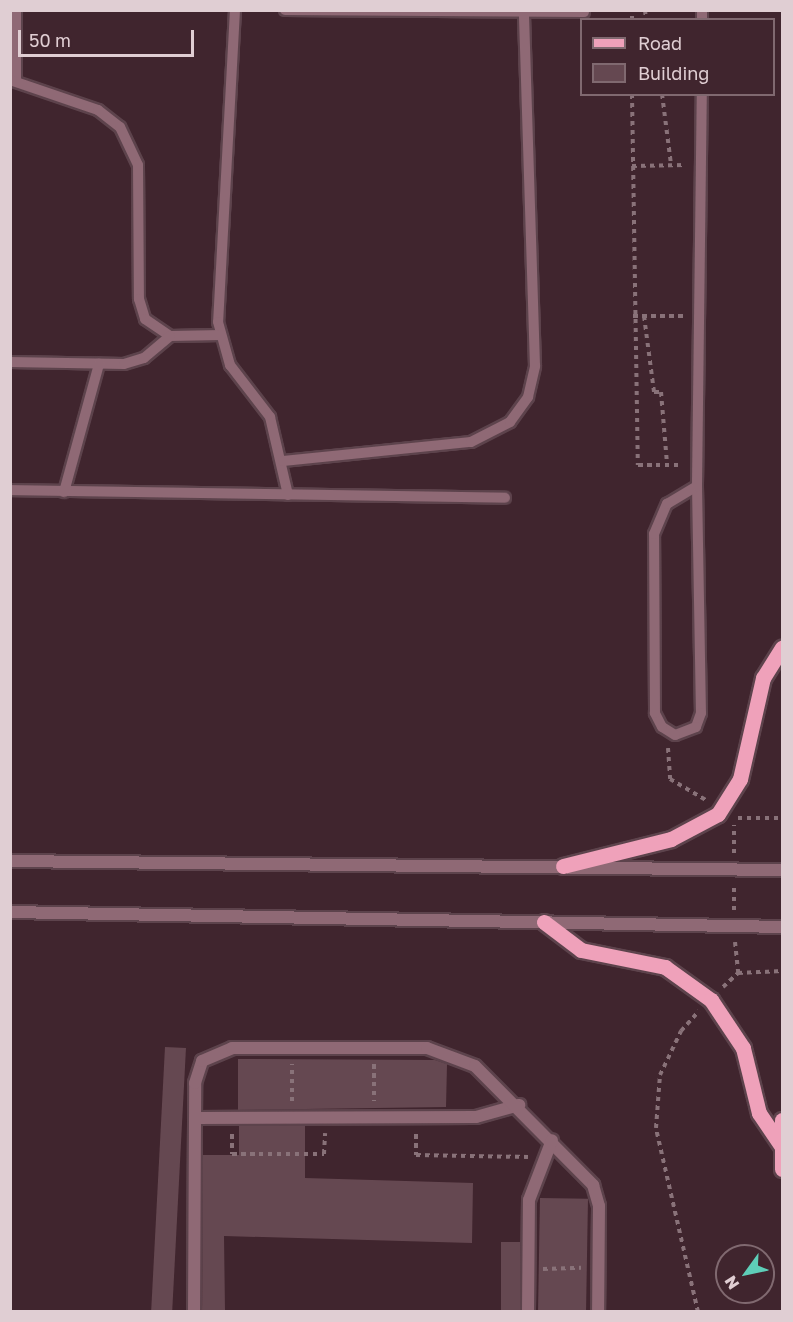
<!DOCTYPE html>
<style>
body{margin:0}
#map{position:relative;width:793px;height:1322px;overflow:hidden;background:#40252e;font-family:"Golos Text",sans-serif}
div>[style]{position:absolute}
.building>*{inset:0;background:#654851;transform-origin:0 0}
.path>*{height:4px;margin-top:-2px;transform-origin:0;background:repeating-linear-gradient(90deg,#897279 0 4.5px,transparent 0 9px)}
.roads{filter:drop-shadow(2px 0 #5d434c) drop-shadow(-2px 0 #5d434c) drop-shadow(0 2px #5d434c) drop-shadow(0 -2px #5d434c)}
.service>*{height:10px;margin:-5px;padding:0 5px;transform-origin:5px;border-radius:5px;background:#8f6975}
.minor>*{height:12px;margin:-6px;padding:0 6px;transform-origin:6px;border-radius:6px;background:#8f6975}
.tertiary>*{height:12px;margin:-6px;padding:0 6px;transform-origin:6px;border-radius:6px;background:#8f6975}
.primary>*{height:15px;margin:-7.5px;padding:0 7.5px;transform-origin:7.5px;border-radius:7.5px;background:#efa1ba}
span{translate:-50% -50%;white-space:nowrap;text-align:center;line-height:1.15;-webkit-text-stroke:5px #40252e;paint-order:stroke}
.frame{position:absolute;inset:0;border:12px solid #e0ced3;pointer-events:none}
.legend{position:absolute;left:580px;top:18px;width:195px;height:78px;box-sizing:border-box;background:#40252e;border:2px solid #806970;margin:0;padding:8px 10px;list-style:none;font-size:18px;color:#e0ced3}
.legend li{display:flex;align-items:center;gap:12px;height:30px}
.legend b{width:30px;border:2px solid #806970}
.north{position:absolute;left:715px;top:1244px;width:60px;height:60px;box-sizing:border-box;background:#40252e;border:2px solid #806970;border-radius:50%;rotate:237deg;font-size:16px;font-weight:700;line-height:24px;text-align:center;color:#e0ced3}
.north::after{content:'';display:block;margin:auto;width:21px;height:27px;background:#5eceb8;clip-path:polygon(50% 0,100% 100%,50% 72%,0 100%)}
.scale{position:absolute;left:18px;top:30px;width:176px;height:27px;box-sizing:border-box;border:3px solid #e0ced3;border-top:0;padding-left:8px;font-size:18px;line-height:21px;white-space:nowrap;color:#e0ced3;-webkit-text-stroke:4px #40252e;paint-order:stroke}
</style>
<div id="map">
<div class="building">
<div style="left:165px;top:1047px;width:21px;height:264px;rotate:3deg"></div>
<div style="clip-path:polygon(238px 1059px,435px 1060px,447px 1064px,446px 1107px,238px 1110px)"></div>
<div style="clip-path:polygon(239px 1126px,305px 1126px,305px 1178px,473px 1183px,472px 1243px,224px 1236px,225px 1311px,202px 1311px,203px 1155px,239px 1155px)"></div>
<div style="left:540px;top:1198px;width:48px;height:113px;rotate:1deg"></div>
<div style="left:501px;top:1242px;width:19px;height:69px"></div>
</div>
<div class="path">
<div style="left:645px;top:10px;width:10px;rotate:84deg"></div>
<div style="left:632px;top:20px;width:10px;rotate:-90deg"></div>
<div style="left:632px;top:94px;width:371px;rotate:89.1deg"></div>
<div style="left:638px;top:465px;width:44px"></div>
<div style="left:662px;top:94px;width:71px;rotate:82.7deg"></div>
<div style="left:632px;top:166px;width:54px;rotate:-1.1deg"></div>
<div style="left:633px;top:316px;width:50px"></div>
<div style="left:644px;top:316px;width:77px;rotate:82.5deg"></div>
<div style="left:654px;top:392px;width:7px"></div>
<div style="left:661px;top:392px;width:72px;rotate:85.2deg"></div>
<div style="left:668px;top:748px;width:31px;rotate:86deg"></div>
<div style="left:670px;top:779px;width:42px;rotate:30.3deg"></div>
<div style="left:738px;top:818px;width:44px"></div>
<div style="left:734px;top:853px;width:28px;rotate:-90deg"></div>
<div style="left:734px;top:910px;width:25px;rotate:-90deg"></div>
<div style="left:735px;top:942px;width:31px;rotate:84deg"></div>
<div style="left:738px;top:973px;width:44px;rotate:-2.6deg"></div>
<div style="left:723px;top:987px;width:21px;rotate:-43deg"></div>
<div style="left:374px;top:1064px;width:37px;rotate:90deg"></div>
<div style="left:292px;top:1101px;width:37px;rotate:-90deg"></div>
<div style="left:232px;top:1134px;width:20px;rotate:90deg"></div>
<div style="left:232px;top:1154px;width:92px"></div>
<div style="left:324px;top:1154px;width:21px;rotate:-87deg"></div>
<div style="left:416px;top:1134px;width:21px;rotate:90deg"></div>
<div style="left:416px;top:1155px;width:112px;rotate:1deg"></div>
<div style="left:543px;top:1269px;width:38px;rotate:-2deg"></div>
<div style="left:698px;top:1312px;width:189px;rotate:-102.9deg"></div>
<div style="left:656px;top:1128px;width:53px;rotate:-85.7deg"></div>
<div style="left:660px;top:1075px;width:49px;rotate:-64.5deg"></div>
<div style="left:681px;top:1031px;width:27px;rotate:-48deg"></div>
</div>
<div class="roads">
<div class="service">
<div style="left:16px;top:10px;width:71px;rotate:90deg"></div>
<div style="left:235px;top:10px;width:312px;rotate:93.1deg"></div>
<div style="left:218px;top:322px;width:45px;rotate:74.4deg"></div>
<div style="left:230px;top:365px;width:66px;rotate:52.4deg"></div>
<div style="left:270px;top:417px;width:80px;rotate:77deg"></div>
<div style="left:285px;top:10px;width:299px;rotate:0.4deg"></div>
<div style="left:702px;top:20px;width:10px;rotate:-90deg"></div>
<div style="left:10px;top:80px;width:93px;rotate:18.8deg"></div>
<div style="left:98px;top:110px;width:28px;rotate:38deg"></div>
<div style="left:120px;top:127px;width:42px;rotate:64.7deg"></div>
<div style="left:138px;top:165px;width:134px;rotate:89.6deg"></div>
<div style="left:139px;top:299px;width:21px;rotate:73deg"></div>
<div style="left:145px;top:319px;width:30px;rotate:34deg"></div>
<div style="left:170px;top:336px;width:51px;rotate:-1.1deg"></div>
<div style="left:10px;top:362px;width:114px;rotate:1deg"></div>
<div style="left:124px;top:364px;width:21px;rotate:-17deg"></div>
<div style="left:144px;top:358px;width:34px;rotate:-40deg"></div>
<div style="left:283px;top:461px;width:189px;rotate:-5.8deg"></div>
<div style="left:471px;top:442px;width:44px;rotate:-27.1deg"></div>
<div style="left:510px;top:422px;width:31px;rotate:-54deg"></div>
<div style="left:528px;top:397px;width:32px;rotate:-77deg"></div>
<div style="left:535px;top:366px;width:354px;rotate:-91.8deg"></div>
<div style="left:697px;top:486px;width:227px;rotate:89deg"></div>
<div style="left:701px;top:713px;width:15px;rotate:110deg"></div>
<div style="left:696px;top:727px;width:22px;rotate:159deg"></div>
<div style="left:675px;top:735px;width:15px;rotate:-148deg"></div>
<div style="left:662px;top:727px;width:16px;rotate:-117deg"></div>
<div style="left:655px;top:713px;width:179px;rotate:-90.3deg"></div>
<div style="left:654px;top:534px;width:33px;rotate:-67deg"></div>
<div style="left:667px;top:504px;width:35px;rotate:-31deg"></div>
<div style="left:697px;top:486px;width:392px;rotate:-89.3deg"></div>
<div style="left:10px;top:490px;width:495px;rotate:0.9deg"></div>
<div style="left:64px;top:492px;width:133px;rotate:-74.7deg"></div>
</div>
<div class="minor">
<div style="left:195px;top:1118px;width:281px;rotate:-0.2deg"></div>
<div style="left:476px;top:1117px;width:45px;rotate:-15.6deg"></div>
<div style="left:194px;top:1312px;width:229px;rotate:-89.7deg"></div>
<div style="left:195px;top:1083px;width:23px;rotate:-72deg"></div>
<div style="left:202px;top:1061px;width:33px;rotate:-23deg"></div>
<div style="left:232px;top:1048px;width:195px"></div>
<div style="left:427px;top:1048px;width:51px;rotate:20.6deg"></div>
<div style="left:475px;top:1066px;width:168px;rotate:45.2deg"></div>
<div style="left:593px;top:1185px;width:22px;rotate:74deg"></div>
<div style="left:599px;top:1206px;width:106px;rotate:90.5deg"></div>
<div style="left:528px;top:1312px;width:112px;rotate:-89.5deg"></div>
<div style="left:529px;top:1200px;width:64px;rotate:-69deg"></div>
</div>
<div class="tertiary">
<div style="left:10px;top:861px;width:772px;rotate:0.67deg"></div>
<div style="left:10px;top:912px;width:772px;rotate:1.11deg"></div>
</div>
<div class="primary">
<div style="left:563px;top:866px;width:111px;rotate:-14deg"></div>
<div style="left:671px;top:839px;width:53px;rotate:-28deg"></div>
<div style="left:718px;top:814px;width:41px;rotate:-57.8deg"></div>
<div style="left:740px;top:779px;width:104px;rotate:-77.2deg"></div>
<div style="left:763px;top:678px;width:36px;rotate:-58deg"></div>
<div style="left:544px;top:922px;width:46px;rotate:37.1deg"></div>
<div style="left:581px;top:950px;width:86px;rotate:11.4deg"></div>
<div style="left:665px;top:967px;width:57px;rotate:35.7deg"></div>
<div style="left:711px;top:1000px;width:58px;rotate:56.3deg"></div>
<div style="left:743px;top:1048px;width:67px;rotate:76.2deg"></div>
<div style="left:759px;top:1113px;width:41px;rotate:55.9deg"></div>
<div style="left:782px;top:1120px;width:49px;rotate:90deg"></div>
</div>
</div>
<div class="frame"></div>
<ul class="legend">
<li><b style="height:8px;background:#efa1ba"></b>Road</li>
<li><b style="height:16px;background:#654851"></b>Building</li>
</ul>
<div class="north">N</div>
<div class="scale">50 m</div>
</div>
